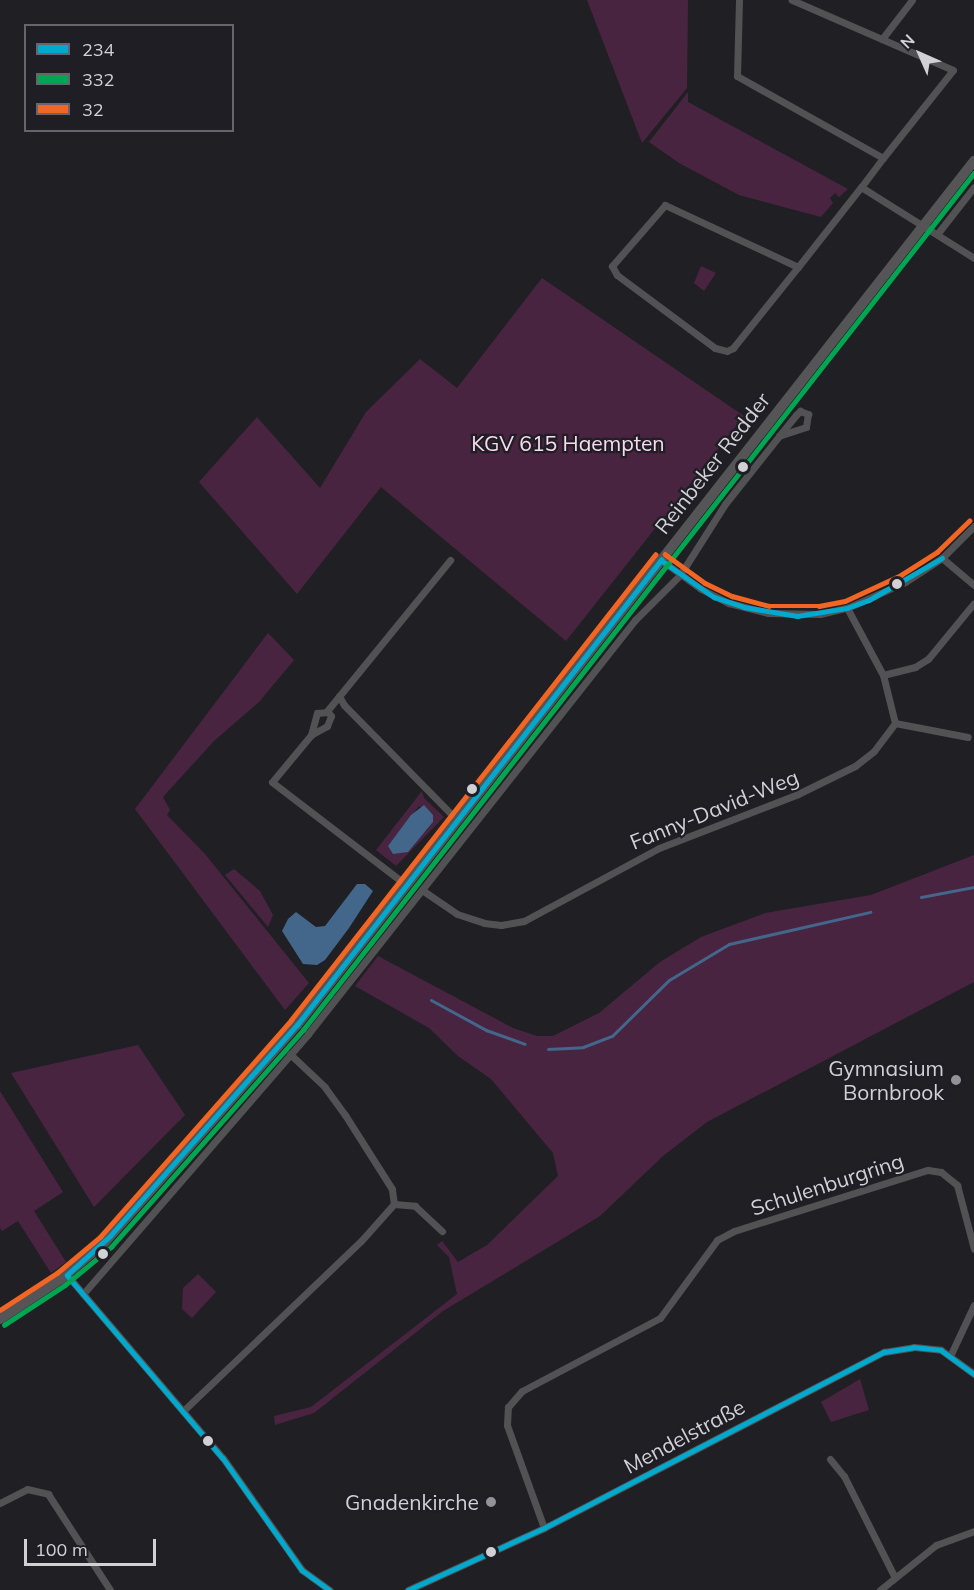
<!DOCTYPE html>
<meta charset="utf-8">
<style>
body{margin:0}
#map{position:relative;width:974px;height:1590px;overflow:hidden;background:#201f24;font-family:Mulish,sans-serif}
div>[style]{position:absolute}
.green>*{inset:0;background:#492440}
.water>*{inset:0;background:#43668b}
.stream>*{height:3px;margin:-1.5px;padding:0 1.5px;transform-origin:1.5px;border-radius:1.5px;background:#43668b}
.minor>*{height:7px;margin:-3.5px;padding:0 3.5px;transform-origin:3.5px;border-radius:3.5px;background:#525254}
.secondary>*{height:10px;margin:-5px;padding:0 5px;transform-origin:5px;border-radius:5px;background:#555557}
.bus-1>*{height:4.5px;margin:-2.25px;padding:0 2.25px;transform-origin:2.25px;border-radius:2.25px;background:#00a9ce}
.bus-2>*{height:4.5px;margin:-2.25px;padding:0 2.25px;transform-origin:2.25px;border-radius:2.25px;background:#00a651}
.bus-3>*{height:4.5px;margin:-2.25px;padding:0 2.25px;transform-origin:2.25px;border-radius:2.25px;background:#f26522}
.dots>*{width:16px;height:16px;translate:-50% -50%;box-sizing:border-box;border:3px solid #1f1e25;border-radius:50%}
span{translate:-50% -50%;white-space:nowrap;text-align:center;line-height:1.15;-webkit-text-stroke:4.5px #1f1e25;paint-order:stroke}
.park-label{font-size:21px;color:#f8daef}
.street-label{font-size:21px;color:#d1d0d5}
.poi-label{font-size:21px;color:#d1d0d5}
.right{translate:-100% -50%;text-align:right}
.legend{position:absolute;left:24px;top:24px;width:210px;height:108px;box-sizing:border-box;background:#1f1e25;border:2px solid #66656b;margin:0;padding:8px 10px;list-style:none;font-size:18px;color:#d1d0d5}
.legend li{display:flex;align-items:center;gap:12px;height:30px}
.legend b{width:30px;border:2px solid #66656b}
.north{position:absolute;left:890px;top:24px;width:60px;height:60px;-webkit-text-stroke:4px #1f1e25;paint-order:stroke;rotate:315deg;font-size:16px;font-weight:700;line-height:24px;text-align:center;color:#d1d0d5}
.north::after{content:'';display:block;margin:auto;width:21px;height:27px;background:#d1d0d5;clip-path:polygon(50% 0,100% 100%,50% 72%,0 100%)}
.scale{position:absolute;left:24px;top:1539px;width:132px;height:27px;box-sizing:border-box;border:3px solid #d1d0d5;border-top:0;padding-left:8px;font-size:18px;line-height:21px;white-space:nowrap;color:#d1d0d5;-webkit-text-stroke:4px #1f1e25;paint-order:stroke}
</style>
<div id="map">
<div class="green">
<div style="clip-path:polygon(587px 0,688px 0,687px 88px,642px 143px)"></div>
<div style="clip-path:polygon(688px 92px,688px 102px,848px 189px,839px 197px,835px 193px,830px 198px,833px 203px,821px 217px,739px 195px,679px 163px,649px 142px)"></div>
<div style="clip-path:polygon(701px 266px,716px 273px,704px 291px,694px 283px)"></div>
<div style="clip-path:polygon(542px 278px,744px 416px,566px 641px,381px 487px,297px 594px,199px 482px,257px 417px,320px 488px,366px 412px,420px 359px,457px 388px)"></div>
<div style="clip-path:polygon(268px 633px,294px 660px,259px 702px,214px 741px,163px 797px,170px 810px,167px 815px,205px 854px,309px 983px,285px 1010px,135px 809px)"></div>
<div style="clip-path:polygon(evenodd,422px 791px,424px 798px,444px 817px,396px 866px,376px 850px,422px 791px,419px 806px,433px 815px,433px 822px,426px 831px,388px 846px,419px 806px)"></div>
<div style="clip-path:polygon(974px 855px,974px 982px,707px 1122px,663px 1156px,600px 1216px,443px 1311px,314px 1413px,275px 1425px,274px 1416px,311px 1407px,457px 1294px,449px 1257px,437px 1245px,442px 1241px,458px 1262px,487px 1245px,558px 1176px,553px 1153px,491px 1079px,458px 1056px,429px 1028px,355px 986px,378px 956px,513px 1028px,537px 1036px,553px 1036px,599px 1013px,660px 962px,701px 937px,765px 913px,871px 895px)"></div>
<div style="clip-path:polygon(234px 869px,260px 891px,273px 915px,268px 927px,225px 875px)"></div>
<div style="clip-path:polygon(138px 1045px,185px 1115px,94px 1207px,11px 1073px)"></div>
<div style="clip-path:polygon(0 1091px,63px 1192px,34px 1211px,66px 1262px,51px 1273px,18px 1221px,2px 1231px,0 1228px)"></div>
<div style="clip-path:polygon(198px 1274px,216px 1292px,192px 1318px,182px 1309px,183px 1288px)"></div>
<div style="clip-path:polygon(860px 1379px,869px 1410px,831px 1422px,821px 1402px)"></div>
</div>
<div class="water">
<div style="clip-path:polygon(424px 805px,433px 815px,433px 822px,408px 852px,393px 854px,388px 846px,411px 815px)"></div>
<div style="clip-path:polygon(357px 884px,365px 884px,373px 891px,349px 928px,325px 960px,317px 965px,303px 964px,282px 931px,288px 919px,296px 912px,316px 927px,325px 926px)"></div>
</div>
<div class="stream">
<div style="left:921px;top:897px;width:54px;rotate:-10.7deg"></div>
<div style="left:431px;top:1000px;width:63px;rotate:28.6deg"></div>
<div style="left:486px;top:1030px;width:41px;rotate:19.7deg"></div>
<div style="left:548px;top:1049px;width:35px;rotate:-3deg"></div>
<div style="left:583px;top:1047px;width:31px;rotate:-21deg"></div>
<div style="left:612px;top:1036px;width:80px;rotate:-44.5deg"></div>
<div style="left:669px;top:980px;width:70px;rotate:-31deg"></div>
<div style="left:729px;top:944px;width:145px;rotate:-12.8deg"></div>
</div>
<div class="minor">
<div style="left:739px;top:0;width:76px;rotate:91.5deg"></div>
<div style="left:737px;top:76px;width:167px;rotate:29.3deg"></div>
<div style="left:883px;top:158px;width:112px;rotate:-51.5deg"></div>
<div style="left:953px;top:70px;width:176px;rotate:-156.5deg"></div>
<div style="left:882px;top:39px;width:49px;rotate:-52.4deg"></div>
<div style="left:883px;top:158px;width:36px;rotate:127deg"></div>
<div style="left:861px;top:187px;width:133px;rotate:32.1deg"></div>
<div style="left:938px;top:233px;width:58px;rotate:-52deg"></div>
<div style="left:798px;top:267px;width:147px;rotate:-155deg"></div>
<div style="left:665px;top:205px;width:81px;rotate:131deg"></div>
<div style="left:612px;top:266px;width:10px;rotate:61deg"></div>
<div style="left:617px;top:275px;width:122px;rotate:36.7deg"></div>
<div style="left:715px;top:348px;width:12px;rotate:14deg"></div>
<div style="left:727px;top:351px;width:7px;rotate:-27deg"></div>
<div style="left:733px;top:348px;width:104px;rotate:-51.3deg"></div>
<div style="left:798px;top:267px;width:102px;rotate:-51.8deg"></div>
<div style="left:942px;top:558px;width:42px;rotate:40.2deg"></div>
<div style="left:661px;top:560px;width:49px;rotate:35.9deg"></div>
<div style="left:701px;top:589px;width:31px;rotate:27deg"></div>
<div style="left:729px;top:603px;width:40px;rotate:14.4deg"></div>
<div style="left:768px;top:613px;width:52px;rotate:1.1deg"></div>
<div style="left:820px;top:614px;width:28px;rotate:-13deg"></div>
<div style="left:847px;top:608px;width:64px;rotate:-24.1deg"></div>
<div style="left:905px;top:582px;width:44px;rotate:-33deg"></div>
<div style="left:942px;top:558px;width:45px;rotate:-45deg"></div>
<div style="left:883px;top:675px;width:33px;rotate:-14deg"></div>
<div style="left:915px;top:667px;width:15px;rotate:-32deg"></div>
<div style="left:928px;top:659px;width:72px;rotate:-50.6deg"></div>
<div style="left:339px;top:696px;width:10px;rotate:61deg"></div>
<div style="left:344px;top:705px;width:161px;rotate:45.5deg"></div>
<div style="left:327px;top:711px;width:195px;rotate:-50.8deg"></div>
<div style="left:895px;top:723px;width:74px;rotate:10.9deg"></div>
<div style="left:311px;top:735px;width:23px;rotate:-75deg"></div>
<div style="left:317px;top:713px;width:11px;rotate:-5deg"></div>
<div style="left:328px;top:712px;width:5px;rotate:53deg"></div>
<div style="left:331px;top:716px;width:11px;rotate:112deg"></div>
<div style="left:327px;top:726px;width:18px;rotate:151deg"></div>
<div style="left:311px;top:735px;width:61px;rotate:129.7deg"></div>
<div style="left:272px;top:782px;width:169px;rotate:37.5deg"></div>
<div style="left:422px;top:890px;width:42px;rotate:34.4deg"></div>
<div style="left:457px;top:914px;width:28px;rotate:18deg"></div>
<div style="left:484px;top:923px;width:17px;rotate:7deg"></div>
<div style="left:501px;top:925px;width:23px;rotate:-10deg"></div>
<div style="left:524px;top:921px;width:153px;rotate:-28.4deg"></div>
<div style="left:659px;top:848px;width:149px;rotate:-21.2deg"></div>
<div style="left:798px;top:794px;width:64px;rotate:-26.2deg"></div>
<div style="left:855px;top:766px;width:24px;rotate:-38deg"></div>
<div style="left:874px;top:751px;width:35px;rotate:-53deg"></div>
<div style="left:895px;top:723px;width:49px;rotate:-104deg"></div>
<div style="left:883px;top:675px;width:76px;rotate:-118.2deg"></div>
<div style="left:394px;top:1204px;width:21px;rotate:5deg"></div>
<div style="left:415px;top:1206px;width:37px;rotate:43deg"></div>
<div style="left:67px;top:1275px;width:240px;rotate:49.6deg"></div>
<div style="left:223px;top:1458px;width:137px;rotate:54.8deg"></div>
<div style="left:302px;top:1570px;width:34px;rotate:36deg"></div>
<div style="left:83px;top:1294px;width:344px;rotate:-49.1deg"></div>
<div style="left:308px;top:1034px;width:528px;rotate:-51.7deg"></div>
<div style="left:635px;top:620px;width:64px;rotate:-45deg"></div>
<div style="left:680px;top:575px;width:84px;rotate:-57.6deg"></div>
<div style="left:725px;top:504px;width:87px;rotate:-51.5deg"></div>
<div style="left:779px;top:436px;width:27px;rotate:-51deg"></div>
<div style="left:796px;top:415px;width:6px;rotate:-45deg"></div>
<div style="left:800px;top:411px;width:9px;rotate:21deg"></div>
<div style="left:808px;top:414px;width:13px;rotate:99deg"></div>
<div style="left:806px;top:427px;width:28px;rotate:162deg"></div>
<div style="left:951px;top:1354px;width:54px;rotate:-64.9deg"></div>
<div style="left:183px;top:1411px;width:246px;rotate:-43.7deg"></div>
<div style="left:361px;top:1241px;width:50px;rotate:-48.3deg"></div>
<div style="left:394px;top:1204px;width:15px;rotate:-98deg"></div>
<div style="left:392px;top:1189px;width:88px;rotate:-122.4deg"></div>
<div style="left:345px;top:1115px;width:34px;rotate:-126deg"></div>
<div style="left:325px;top:1087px;width:48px;rotate:-136.7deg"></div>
<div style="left:830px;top:1459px;width:22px;rotate:51deg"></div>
<div style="left:844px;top:1476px;width:112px;rotate:63.4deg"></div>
<div style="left:0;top:1503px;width:30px;rotate:-27deg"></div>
<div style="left:27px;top:1489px;width:22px;rotate:13deg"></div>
<div style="left:48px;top:1494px;width:114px;rotate:57.1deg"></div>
<div style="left:544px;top:1528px;width:109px;rotate:-109.8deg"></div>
<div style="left:507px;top:1425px;width:18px;rotate:-87deg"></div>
<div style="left:508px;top:1407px;width:21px;rotate:-49deg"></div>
<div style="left:522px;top:1391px;width:156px;rotate:-27.9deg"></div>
<div style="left:660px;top:1318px;width:97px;rotate:-53.8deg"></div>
<div style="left:717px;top:1240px;width:19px;rotate:-28deg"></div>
<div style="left:734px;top:1231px;width:203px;rotate:-17.5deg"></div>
<div style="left:928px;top:1170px;width:13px;rotate:9deg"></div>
<div style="left:941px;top:1172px;width:21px;rotate:39deg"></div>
<div style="left:957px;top:1185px;width:66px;rotate:75.1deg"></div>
<div style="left:408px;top:1590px;width:149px;rotate:-24.5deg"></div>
<div style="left:544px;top:1528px;width:383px;rotate:-27.4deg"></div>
<div style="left:884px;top:1352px;width:30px;rotate:-9deg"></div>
<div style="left:914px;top:1347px;width:27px;rotate:6deg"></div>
<div style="left:941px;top:1350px;width:41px;rotate:36deg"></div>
<div style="left:880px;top:1590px;width:72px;rotate:-38.8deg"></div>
<div style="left:936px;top:1545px;width:40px;rotate:-20.2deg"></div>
</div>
<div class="secondary">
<div style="left:0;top:1319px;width:73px;rotate:-33.3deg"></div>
<div style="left:61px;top:1279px;width:57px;rotate:-40.1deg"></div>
<div style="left:105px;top:1242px;width:290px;rotate:-48.5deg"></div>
<div style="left:297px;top:1025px;width:1098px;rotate:-51.92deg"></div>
</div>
<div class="bus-1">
<div style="left:661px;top:560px;width:65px;rotate:34.9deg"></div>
<div style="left:714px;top:597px;width:32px;rotate:18deg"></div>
<div style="left:744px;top:607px;width:54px;rotate:9.6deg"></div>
<div style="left:797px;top:616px;width:51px;rotate:-9.1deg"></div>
<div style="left:847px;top:608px;width:23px;rotate:-20deg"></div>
<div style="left:869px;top:600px;width:84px;rotate:-29.9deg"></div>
<div style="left:67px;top:1275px;width:58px;rotate:-42.2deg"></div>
<div style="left:110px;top:1236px;width:282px;rotate:-48.5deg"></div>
<div style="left:297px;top:1025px;width:591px;rotate:-51.95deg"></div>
<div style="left:67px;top:1275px;width:240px;rotate:49.6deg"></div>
<div style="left:223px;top:1458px;width:137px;rotate:54.8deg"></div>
<div style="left:302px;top:1570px;width:34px;rotate:36deg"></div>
<div style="left:408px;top:1590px;width:149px;rotate:-24.5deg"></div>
<div style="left:544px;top:1528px;width:383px;rotate:-27.4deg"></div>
<div style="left:884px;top:1352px;width:30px;rotate:-9deg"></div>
<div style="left:914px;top:1347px;width:27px;rotate:6deg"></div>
<div style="left:941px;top:1350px;width:41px;rotate:36deg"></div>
</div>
<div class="bus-2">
<div style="left:4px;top:1325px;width:73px;rotate:-33.3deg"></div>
<div style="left:65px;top:1285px;width:60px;rotate:-39.6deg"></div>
<div style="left:111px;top:1247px;width:290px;rotate:-48.5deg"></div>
<div style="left:303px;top:1030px;width:1088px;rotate:-51.94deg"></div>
</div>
<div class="bus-3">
<div style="left:665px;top:554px;width:49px;rotate:35.9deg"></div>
<div style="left:705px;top:583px;width:30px;rotate:26deg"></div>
<div style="left:732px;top:596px;width:38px;rotate:15deg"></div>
<div style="left:769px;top:606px;width:50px"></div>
<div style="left:819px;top:606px;width:26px;rotate:-11deg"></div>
<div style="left:845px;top:601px;width:62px;rotate:-24.9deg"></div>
<div style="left:901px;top:575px;width:43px;rotate:-32.6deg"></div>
<div style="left:937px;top:552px;width:45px;rotate:-44.1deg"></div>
<div style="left:0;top:1310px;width:68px;rotate:-33deg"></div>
<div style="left:57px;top:1273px;width:56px;rotate:-39.9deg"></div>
<div style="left:100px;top:1237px;width:289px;rotate:-48.6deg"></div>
<div style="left:291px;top:1020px;width:591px;rotate:-51.95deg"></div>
</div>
<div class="dots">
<div style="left:743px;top:467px;background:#d1d0d5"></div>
<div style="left:897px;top:584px;background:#d1d0d5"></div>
<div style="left:472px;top:789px;background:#d1d0d5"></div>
<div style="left:956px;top:1080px;background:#939297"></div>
<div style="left:103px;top:1254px;background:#d1d0d5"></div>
<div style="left:208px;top:1441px;background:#d1d0d5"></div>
<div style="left:491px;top:1502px;background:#939297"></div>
<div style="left:491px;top:1552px;background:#d1d0d5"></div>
</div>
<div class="park-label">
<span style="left:568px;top:443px">KGV 615 Haempten</span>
</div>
<div class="street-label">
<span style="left:712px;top:463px;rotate:-52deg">Reinbeker Redder</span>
<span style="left:714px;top:809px;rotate:-22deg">Fanny-David-Weg</span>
<span style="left:827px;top:1184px;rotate:-18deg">Schulenburgring</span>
<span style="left:684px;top:1436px;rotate:-28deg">Mendelstraße</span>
</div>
<div class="poi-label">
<span class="right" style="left:944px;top:1080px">Gymnasium<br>Bornbrook</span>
<span class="right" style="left:479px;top:1502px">Gnadenkirche</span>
</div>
<ul class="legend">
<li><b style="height:8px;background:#00a9ce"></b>234</li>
<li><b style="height:8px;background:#00a651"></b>332</li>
<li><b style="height:8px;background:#f26522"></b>32</li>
</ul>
<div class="north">N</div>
<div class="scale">100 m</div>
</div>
